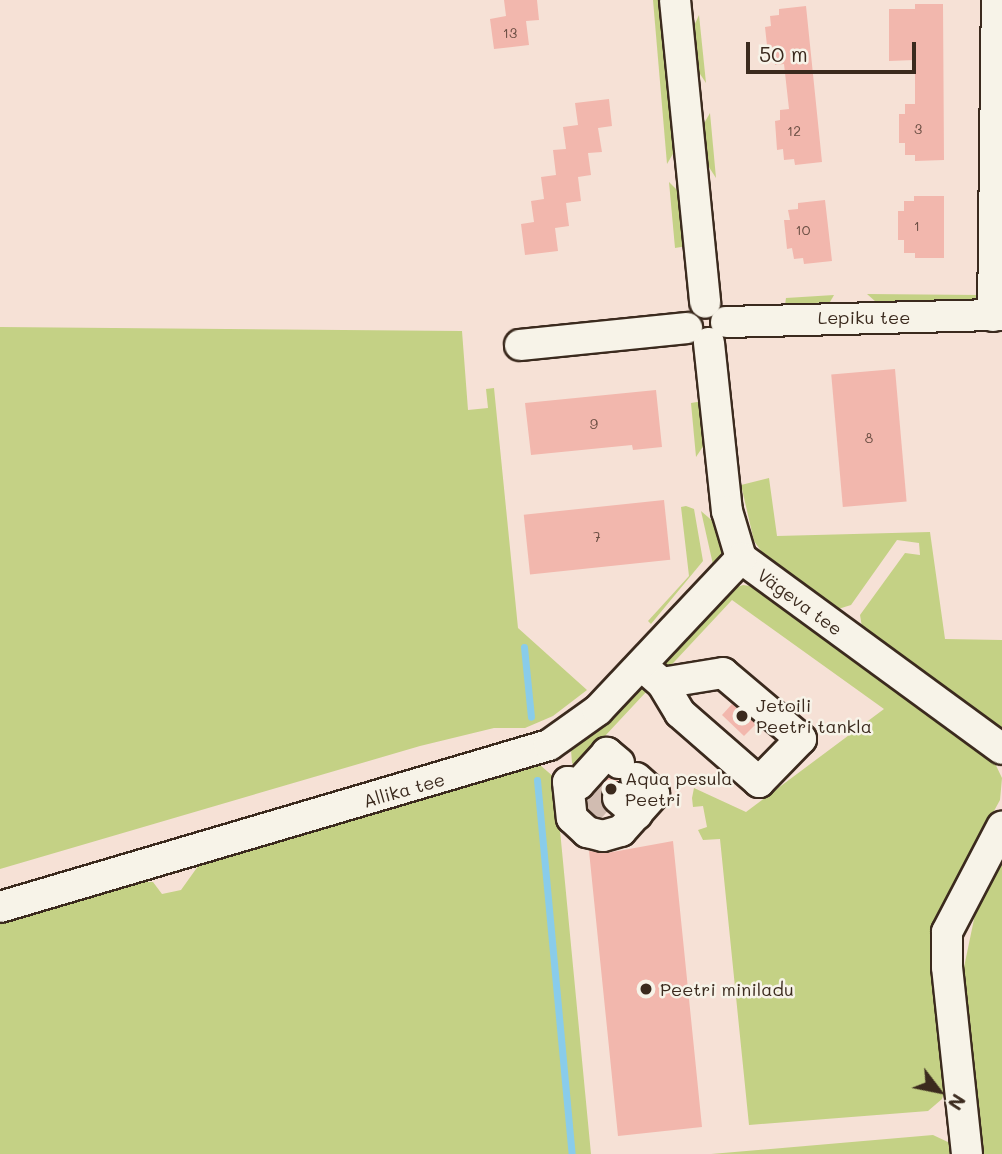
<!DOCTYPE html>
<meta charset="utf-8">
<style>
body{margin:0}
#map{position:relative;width:1002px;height:1154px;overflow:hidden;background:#f6e1d6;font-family:Mali,sans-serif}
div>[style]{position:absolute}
.green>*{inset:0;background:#c4d185}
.stream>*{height:7px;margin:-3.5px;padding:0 3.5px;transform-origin:3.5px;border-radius:3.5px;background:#89ccea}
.building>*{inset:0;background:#f2b7ad;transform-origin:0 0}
.minor-tunnel>*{height:30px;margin-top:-15px;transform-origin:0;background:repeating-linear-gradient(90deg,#d1bcb1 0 30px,transparent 0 45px)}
.roads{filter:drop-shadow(2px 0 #3b2a1e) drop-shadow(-2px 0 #3b2a1e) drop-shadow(0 2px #3b2a1e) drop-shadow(0 -2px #3b2a1e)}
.minor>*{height:30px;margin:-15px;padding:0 15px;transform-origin:15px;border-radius:15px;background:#f7f3e8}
.dots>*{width:19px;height:19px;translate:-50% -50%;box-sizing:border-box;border:4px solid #f7f3e8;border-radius:50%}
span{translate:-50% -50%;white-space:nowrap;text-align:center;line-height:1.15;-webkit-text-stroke:5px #f7f3e8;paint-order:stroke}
.number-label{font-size:14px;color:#694d42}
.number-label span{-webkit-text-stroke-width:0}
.street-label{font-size:18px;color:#3b2a1e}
.poi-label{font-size:18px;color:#3b2a1e}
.left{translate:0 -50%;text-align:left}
.north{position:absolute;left:904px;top:1056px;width:70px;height:70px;-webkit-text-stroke:5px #f7f3e8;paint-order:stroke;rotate:122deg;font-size:19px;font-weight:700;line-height:28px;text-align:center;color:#3b2a1e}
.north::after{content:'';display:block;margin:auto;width:24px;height:32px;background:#3b2a1e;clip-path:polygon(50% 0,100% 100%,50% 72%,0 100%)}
.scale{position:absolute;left:746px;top:42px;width:170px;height:32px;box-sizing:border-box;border:4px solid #3b2a1e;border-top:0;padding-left:9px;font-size:21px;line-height:24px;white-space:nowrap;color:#3b2a1e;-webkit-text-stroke:5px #f7f3e8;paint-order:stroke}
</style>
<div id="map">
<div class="green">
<div style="clip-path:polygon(653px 0,662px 0,677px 147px,667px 164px)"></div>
<div style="clip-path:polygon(699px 15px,706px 83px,698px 71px,696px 52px,694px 26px)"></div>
<div style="clip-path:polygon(710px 113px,716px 178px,705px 161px,702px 127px)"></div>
<div style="clip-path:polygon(669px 182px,683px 196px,687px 246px,675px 248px)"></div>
<div style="clip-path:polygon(867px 294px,980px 295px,971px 301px,876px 302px)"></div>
<div style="clip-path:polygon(834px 295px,830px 302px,785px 305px,786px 298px)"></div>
<div style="clip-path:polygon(0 327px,462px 331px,468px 410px,488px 408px,486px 389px,494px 388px,518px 628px,587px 690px,553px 716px,525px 728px,494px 728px,420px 746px,0 869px)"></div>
<div style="clip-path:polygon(703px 401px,706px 442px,696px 457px,691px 403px)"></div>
<div style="clip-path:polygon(769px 478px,777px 536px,930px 532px,945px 639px,1002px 640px,1002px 730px,862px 627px,860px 615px,905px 553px,920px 555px,919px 543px,897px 540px,851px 605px,835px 610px,769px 562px,754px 541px,741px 485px)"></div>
<div style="clip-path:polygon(686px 506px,694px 509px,703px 561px,651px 624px,648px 621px,689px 576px,681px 507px)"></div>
<div style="clip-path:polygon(701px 511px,716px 524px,722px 551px,714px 569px)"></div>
<div style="clip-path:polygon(743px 585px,756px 587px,992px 757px,1002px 778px,1000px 800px,948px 895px,937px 926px,947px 1082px,942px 1099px,928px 1111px,749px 1125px,720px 839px,703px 840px,698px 830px,707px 827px,703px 806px,693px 807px,692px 798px,694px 788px,746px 812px,884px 709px,732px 600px,576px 767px,572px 763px,571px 750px,605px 722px,721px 593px)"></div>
<div style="clip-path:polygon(540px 765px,555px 778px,591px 1154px,0 1154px,0 918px,140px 882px,153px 882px,162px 894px,181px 890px,201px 862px)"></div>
<div style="clip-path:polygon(1002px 857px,1002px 1154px,981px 1154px,963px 972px,978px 900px)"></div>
<div style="clip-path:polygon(933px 1135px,950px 1143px,953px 1154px,711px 1154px)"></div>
</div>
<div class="stream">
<div style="left:524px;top:647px;width:70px;rotate:84.3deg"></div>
<div style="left:537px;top:780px;width:376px;rotate:84.7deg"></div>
</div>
<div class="building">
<div style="clip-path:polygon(504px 0,537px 0,539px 20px,526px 21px,529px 45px,494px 49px,490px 19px,506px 16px)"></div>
<div style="clip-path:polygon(915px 4px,943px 4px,944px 160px,915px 161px,915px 155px,905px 155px,905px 143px,899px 143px,899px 114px,905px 114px,905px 104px,915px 104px,915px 66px,914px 60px,889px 61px,889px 9px,915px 9px)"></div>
<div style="clip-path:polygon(806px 6px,822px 162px,795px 165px,794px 159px,784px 160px,783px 149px,777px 150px,775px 121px,780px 120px,780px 110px,789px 109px,784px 64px,775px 65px,774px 55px,768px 55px,765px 27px,771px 26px,770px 16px,779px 15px,779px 9px)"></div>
<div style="clip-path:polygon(609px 99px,612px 126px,598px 128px,602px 152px,588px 153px,591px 175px,578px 177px,581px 201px,566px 203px,569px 226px,555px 228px,558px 251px,525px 255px,521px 224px,534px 222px,531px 201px,544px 199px,541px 177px,556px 175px,553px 150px,566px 149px,563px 127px,578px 125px,575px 103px)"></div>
<div style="clip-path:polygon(914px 196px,944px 196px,944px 258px,915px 258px,915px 253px,904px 253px,904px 240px,898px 240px,898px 211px,904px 211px,904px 201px,914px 201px)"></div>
<div style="clip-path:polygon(825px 200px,832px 261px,804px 264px,803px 258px,794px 259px,792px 248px,787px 249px,784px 220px,790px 220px,788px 210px,798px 209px,798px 203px)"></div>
<div style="left:895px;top:369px;width:133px;height:64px;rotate:85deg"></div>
<div style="clip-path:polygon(656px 390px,662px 447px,633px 450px,632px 445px,531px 455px,525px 403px)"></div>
<div style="left:664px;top:500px;width:60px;height:141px;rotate:84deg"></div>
<div style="clip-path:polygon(732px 704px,756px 724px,744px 736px,722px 715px)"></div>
<div style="clip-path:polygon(609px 777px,619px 781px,604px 787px,601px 803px,607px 811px,601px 818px,588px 808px,587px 799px)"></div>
<div style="clip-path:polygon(673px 841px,702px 1127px,618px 1136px,589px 851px,607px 853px)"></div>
</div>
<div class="minor-tunnel">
<div style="left:591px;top:795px;width:23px;rotate:41deg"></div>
</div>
<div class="roads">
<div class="minor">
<div style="left:675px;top:0;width:304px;rotate:84.3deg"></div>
<div style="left:993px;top:316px;width:316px;rotate:-89.3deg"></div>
<div style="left:726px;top:322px;width:276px;rotate:-1.5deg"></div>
<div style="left:709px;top:343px;width:169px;rotate:83.9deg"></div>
<div style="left:727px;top:511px;width:49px;rotate:73.4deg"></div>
<div style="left:741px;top:558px;width:323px;rotate:36.2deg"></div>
<div style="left:520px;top:345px;width:168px;rotate:-5.8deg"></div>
<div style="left:641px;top:665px;width:28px;rotate:41deg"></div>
<div style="left:662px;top:683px;width:35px;rotate:59deg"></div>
<div style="left:680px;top:713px;width:105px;rotate:41.1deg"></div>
<div style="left:759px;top:782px;width:60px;rotate:-45.7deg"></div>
<div style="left:801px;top:739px;width:102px;rotate:-139.8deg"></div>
<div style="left:723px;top:673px;width:62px;rotate:170.7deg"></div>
<div style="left:619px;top:763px;width:16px;rotate:-140deg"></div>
<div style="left:607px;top:753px;width:42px;rotate:132.1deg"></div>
<div style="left:579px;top:784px;width:11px;rotate:-170deg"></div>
<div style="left:568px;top:782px;width:36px;rotate:84deg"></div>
<div style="left:572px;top:818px;width:21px;rotate:43deg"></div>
<div style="left:587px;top:832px;width:16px;rotate:14deg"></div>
<div style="left:603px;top:836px;width:19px;rotate:-16deg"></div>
<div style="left:621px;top:831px;width:50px;rotate:-48.3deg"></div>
<div style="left:654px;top:794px;width:24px;rotate:-138deg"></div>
<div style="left:618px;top:798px;width:25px;rotate:40deg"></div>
<div style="left:0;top:907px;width:572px;rotate:-16.44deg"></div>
<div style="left:549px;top:745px;width:60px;rotate:-35.5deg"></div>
<div style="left:598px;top:710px;width:209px;rotate:-46.7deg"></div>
<div style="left:967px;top:1154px;width:188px;rotate:-96.1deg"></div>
<div style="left:947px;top:967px;width:35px;rotate:-90deg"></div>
<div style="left:947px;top:932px;width:119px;rotate:-62.4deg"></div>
</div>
</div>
<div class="dots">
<div style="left:742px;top:716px;background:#3b2a1e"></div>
<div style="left:611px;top:789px;background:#3b2a1e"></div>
<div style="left:646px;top:989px;background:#3b2a1e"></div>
</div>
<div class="number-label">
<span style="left:510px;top:33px">13</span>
<span style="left:918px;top:129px">3</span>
<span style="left:794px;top:131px">12</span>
<span style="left:917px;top:226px">1</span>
<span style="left:803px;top:230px">10</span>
<span style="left:594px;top:424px">9</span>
<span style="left:869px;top:438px">8</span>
<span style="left:597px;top:537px">7</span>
</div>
<div class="street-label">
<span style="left:864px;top:317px">Lepiku tee</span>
<span style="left:800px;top:602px;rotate:36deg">Vägeva tee</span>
<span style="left:404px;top:790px;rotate:-16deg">Allika tee</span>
</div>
<div class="poi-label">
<span class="left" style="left:756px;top:716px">Jetoili<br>Peetri tankla</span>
<span class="left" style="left:625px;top:789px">Aqua pesula<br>Peetri</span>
<span class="left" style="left:660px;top:989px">Peetri miniladu</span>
</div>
<div class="north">N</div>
<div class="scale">50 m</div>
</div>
